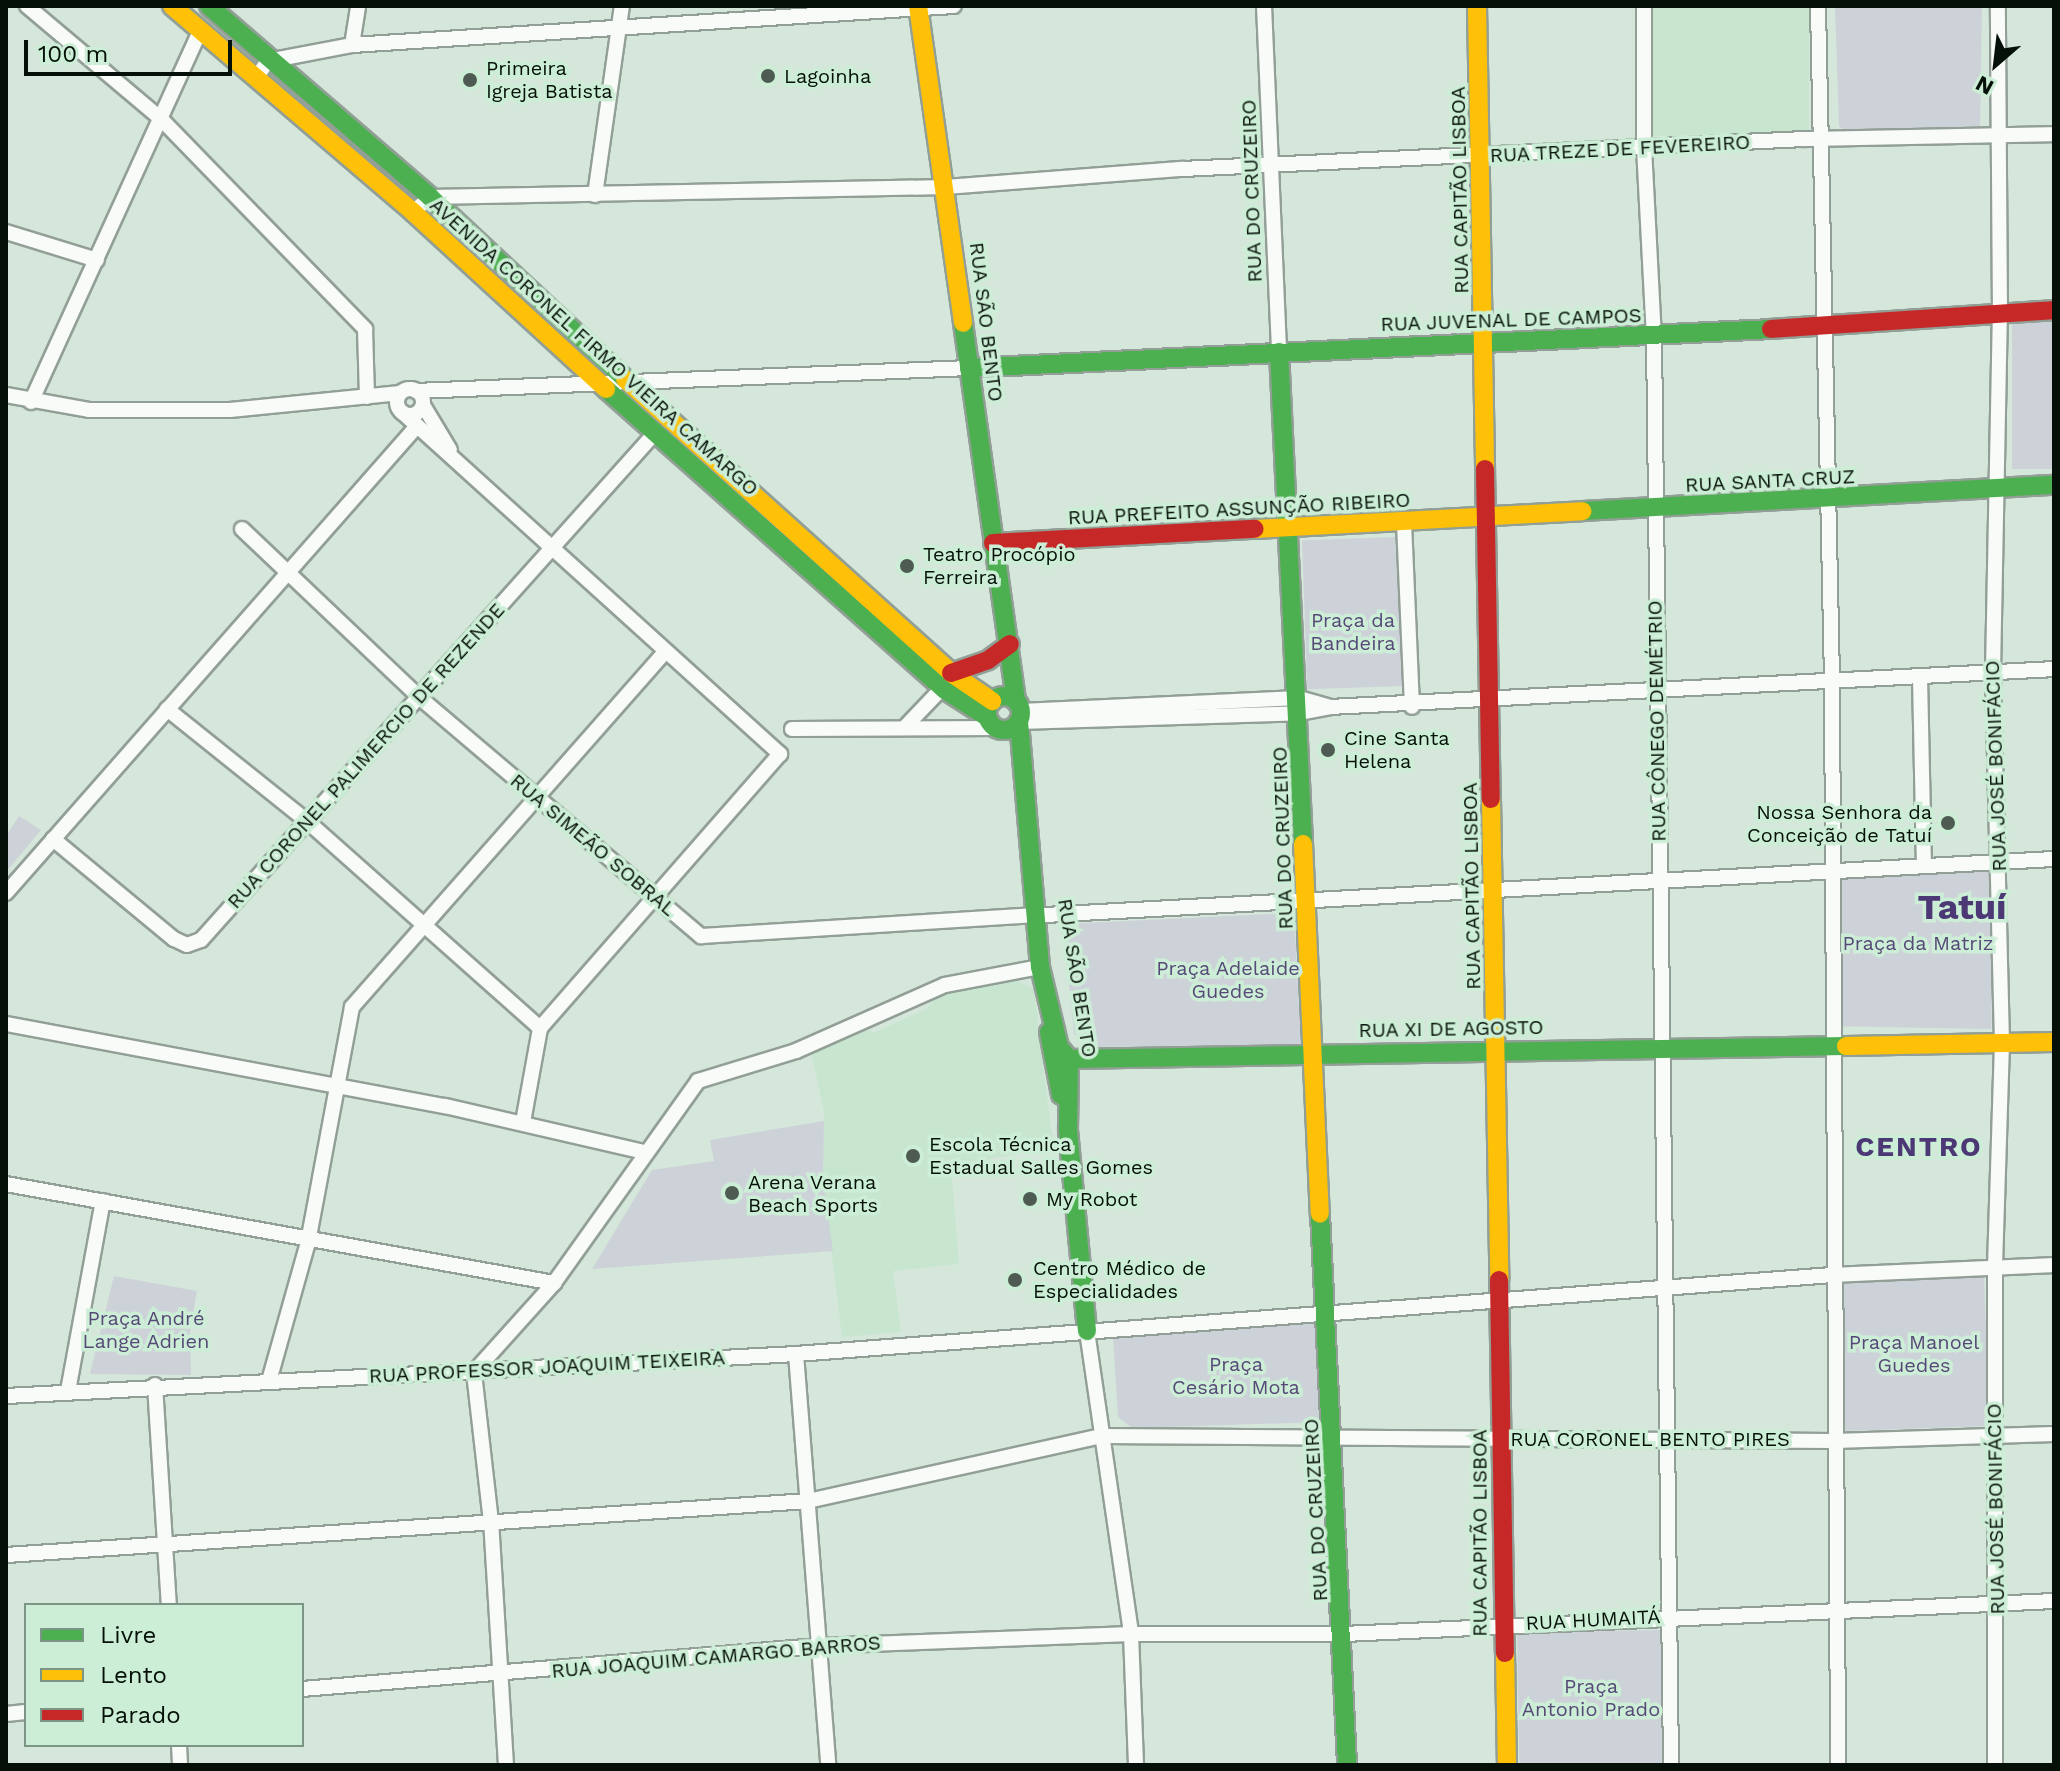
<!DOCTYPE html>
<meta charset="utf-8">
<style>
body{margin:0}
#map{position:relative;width:2060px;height:1771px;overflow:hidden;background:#d5e6da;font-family:"Work Sans",sans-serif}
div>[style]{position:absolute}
.built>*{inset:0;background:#c8e5d0;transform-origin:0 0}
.green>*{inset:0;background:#cdd2d9;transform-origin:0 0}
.roads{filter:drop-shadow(2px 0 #929f96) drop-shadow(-2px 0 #929f96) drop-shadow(0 2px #929f96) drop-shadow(0 -2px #929f96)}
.street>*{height:14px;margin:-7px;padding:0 7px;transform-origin:7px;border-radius:7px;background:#f9fbf9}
.street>.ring{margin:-7px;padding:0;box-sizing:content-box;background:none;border:14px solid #f9fbf9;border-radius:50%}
.fast>*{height:18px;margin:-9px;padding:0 9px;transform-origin:9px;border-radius:9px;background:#4caf50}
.fast>.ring{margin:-9px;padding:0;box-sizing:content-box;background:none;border:18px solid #4caf50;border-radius:50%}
.slow>*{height:18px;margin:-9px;padding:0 9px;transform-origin:9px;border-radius:9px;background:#ffc107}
.jam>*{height:18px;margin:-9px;padding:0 9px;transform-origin:9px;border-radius:9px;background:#c62828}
.dots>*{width:22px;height:22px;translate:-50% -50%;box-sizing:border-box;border:4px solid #cdeed6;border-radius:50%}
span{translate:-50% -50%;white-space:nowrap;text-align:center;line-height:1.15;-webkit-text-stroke:7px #cdeed6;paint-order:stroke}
.poi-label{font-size:20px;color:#051008}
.left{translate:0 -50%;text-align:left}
.right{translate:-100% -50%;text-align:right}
.street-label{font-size:20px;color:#051008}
.park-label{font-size:20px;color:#564977}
.district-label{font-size:28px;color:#4c3875;font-weight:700;letter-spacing:2px}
.town-label{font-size:36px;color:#4c3875;font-weight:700}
.frame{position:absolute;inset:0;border:8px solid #051008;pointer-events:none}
.legend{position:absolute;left:24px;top:1603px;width:280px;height:144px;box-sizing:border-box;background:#cdeed6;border:2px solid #7d9584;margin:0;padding:10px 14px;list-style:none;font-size:24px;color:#051008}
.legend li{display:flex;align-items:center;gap:16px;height:40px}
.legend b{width:40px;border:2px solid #7d9584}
.north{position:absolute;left:1956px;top:24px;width:80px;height:80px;-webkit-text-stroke:6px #cdeed6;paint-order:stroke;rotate:208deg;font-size:22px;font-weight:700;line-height:32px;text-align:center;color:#051008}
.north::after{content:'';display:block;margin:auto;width:28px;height:36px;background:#051008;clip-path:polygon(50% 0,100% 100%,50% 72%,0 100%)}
.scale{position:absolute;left:24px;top:40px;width:208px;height:36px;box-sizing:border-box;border:4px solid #051008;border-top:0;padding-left:10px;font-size:24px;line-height:28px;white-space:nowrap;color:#051008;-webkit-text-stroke:6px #cdeed6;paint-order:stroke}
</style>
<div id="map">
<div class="built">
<div style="left:1652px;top:6px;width:157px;height:130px"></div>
<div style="clip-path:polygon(1011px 978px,1034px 989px,1053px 1145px,951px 1168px,959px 1264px,893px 1271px,901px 1332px,842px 1337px,823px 1181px,824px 1112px,811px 1051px,869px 1030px,873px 1033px,926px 1009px,946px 989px)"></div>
</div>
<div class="green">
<div style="clip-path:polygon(1835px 6px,1982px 6px,1980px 128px,1975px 132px,1847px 132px,1839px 126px)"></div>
<div style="left:2054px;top:322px;width:147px;height:42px;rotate:90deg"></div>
<div style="left:1397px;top:537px;width:149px;height:95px;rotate:88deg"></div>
<div style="clip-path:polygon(19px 816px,41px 830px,6px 872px,6px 836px)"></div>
<div style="left:1994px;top:867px;width:162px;height:155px;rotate:91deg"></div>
<div style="clip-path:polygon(1294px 913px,1301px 1045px,1088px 1047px,1074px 1034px,1063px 924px)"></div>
<div style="clip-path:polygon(824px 1121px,823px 1181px,833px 1251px,592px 1269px,652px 1170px,714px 1161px,710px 1140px)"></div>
<div style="left:1984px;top:1275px;width:151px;height:144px;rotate:88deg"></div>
<div style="clip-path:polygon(114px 1276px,197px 1291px,190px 1332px,191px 1375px,90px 1374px)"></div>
<div style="clip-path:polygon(1317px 1321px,1322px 1422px,1132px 1428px,1118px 1417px,1113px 1337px)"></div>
<div style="left:1661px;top:1630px;width:135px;height:144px;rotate:89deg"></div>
</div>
<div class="roads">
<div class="street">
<div style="left:27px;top:6px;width:175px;rotate:40.1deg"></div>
<div style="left:161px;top:119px;width:293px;rotate:45.8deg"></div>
<div style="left:365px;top:329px;width:68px;rotate:88.3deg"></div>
<div style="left:1264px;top:6px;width:346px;rotate:87.5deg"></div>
<div style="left:1644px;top:6px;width:141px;rotate:90deg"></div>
<div style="left:1644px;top:147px;width:188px;rotate:87deg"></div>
<div style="left:1654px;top:335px;width:1430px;rotate:89.32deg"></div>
<div style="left:1818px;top:6px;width:676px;rotate:88.81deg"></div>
<div style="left:1832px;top:682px;width:1083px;rotate:89.68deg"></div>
<div style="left:352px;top:45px;width:39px;rotate:-81deg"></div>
<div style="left:256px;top:78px;width:21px;rotate:-55deg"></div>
<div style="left:268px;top:61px;width:86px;rotate:-10.8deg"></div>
<div style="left:352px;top:45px;width:603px;rotate:-3.71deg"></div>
<div style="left:595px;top:195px;width:191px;rotate:-81.9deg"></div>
<div style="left:413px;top:212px;width:23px;rotate:-41deg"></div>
<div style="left:430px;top:197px;width:516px;rotate:-1.11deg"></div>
<div style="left:946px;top:187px;width:237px;rotate:-4.4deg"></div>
<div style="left:1182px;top:169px;width:623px;rotate:-2.76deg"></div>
<div style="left:1804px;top:139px;width:250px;rotate:-1.1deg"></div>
<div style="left:6px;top:232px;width:95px;rotate:17.1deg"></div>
<div class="ring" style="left:397px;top:389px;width:12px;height:12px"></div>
<div style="left:416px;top:391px;width:553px;rotate:-2.38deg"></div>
<div style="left:6px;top:395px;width:84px;rotate:10.2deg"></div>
<div style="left:89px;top:410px;width:141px"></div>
<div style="left:230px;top:410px;width:171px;rotate:-5.7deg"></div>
<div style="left:31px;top:402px;width:408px;rotate:-65.5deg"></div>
<div style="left:423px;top:405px;width:52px;rotate:59deg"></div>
<div style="left:402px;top:412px;width:510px;rotate:42.14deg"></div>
<div style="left:780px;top:754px;width:364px;rotate:131.2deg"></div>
<div style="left:1404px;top:523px;width:184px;rotate:87.5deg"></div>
<div style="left:242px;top:529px;width:244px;rotate:43.5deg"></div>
<div style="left:419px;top:697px;width:370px;rotate:40.3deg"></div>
<div style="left:701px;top:936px;width:333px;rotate:-3.6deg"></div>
<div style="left:1920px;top:677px;width:187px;rotate:88.8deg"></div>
<div style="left:167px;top:709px;width:181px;rotate:38.7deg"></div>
<div style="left:308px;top:822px;width:310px;rotate:41.6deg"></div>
<div style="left:1021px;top:711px;width:278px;rotate:-2.7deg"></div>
<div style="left:1299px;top:698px;width:32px;rotate:16deg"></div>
<div style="left:1019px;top:722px;width:281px;rotate:-1.8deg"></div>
<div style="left:1300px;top:713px;width:31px;rotate:-11deg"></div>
<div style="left:1330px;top:707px;width:725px;rotate:-3deg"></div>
<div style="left:905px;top:727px;width:62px;rotate:-46.3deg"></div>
<div style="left:792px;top:729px;width:204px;rotate:-0.3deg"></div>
<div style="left:53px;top:839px;width:157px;rotate:39.6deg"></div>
<div style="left:174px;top:939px;width:14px;rotate:25deg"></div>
<div style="left:187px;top:945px;width:15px;rotate:-20deg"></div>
<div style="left:201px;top:940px;width:679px;rotate:-48.16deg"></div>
<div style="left:6px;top:893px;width:622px;rotate:-48.65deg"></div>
<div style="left:1045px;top:915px;width:1011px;rotate:-3.18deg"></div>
<div style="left:6px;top:1024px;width:447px;rotate:10.6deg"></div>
<div style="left:445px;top:1106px;width:204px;rotate:13deg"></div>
<div style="left:523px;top:1122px;width:96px;rotate:-79.7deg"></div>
<div style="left:6px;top:1184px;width:557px;rotate:10.24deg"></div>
<div style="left:1087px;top:1331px;width:306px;rotate:81.7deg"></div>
<div style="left:1131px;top:1634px;width:131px;rotate:87.8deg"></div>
<div style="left:796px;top:1354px;width:412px;rotate:85.5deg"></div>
<div style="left:269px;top:1381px;width:144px;rotate:-74.3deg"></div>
<div style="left:308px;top:1242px;width:239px;rotate:-79.4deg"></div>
<div style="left:352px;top:1007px;width:473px;rotate:-48.6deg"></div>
<div style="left:155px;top:1385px;width:220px;rotate:86.4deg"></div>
<div style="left:68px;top:1391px;width:193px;rotate:-79.6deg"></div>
<div style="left:6px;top:1396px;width:791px;rotate:-3.04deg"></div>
<div style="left:796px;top:1354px;width:1040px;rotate:-4.36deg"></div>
<div style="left:1833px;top:1275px;width:221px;rotate:-2.6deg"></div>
<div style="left:6px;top:1555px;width:804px;rotate:-3.85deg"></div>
<div style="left:808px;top:1501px;width:301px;rotate:-12.5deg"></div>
<div style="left:1102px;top:1436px;width:732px;rotate:0.39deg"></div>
<div style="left:1834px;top:1441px;width:220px;rotate:-1.8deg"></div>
<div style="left:302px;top:1689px;width:517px;rotate:-4.77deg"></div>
<div style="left:817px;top:1646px;width:314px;rotate:-2.2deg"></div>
<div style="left:1131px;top:1634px;width:213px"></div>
<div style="left:1344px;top:1634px;width:711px;rotate:-2.66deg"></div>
<div style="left:6px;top:1714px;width:20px;rotate:-6deg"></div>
<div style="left:179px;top:1745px;width:20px;rotate:87deg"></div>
<div style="left:506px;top:1765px;width:243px;rotate:-93.5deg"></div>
<div style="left:491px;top:1522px;width:151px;rotate:-96.5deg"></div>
<div style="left:474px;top:1372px;width:120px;rotate:-48deg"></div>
<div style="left:554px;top:1283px;width:248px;rotate:-54.5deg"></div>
<div style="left:698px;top:1081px;width:102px;rotate:-17deg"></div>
<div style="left:796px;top:1051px;width:163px;rotate:-23.9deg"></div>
<div style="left:945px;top:985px;width:97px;rotate:-10.7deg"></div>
<div style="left:1995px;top:1765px;width:499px;rotate:-90deg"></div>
<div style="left:1995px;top:1266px;width:223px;rotate:-88.2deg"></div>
<div style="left:2002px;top:1043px;width:371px;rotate:-91.4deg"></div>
<div style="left:1993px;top:672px;width:358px;rotate:-88.9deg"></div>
<div style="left:2000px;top:314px;width:308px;rotate:-90.4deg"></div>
</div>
<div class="fast">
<div style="left:209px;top:6px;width:292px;rotate:40.8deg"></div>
<div style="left:430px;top:197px;width:267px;rotate:43deg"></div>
<div style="left:963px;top:323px;width:382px;rotate:82deg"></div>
<div style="left:1279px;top:352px;width:493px;rotate:87.2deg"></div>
<div style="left:969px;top:368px;width:803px;rotate:-2.78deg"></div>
<div style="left:606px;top:389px;width:453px;rotate:41.6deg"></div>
<div style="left:945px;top:690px;width:50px;rotate:32.7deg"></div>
<div style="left:1583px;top:511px;width:472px;rotate:-3.2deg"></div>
<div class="ring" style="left:987px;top:696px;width:16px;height:16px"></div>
<div style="left:1019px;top:722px;width:246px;rotate:85.1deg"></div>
<div style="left:1040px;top:967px;width:82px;rotate:76.6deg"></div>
<div style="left:1059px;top:1047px;width:16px;rotate:50deg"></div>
<div style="left:1049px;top:1032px;width:64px;rotate:79.2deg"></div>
<div style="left:1069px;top:1059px;width:71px;rotate:90.8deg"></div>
<div style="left:1068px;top:1130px;width:202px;rotate:84.6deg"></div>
<div style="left:1069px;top:1059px;width:777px;rotate:-0.96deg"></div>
<div style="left:1320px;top:1214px;width:552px;rotate:87.19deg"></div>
</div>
<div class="slow">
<div style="left:172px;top:6px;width:317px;rotate:40.5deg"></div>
<div style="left:413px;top:212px;width:262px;rotate:42.5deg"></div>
<div style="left:918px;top:6px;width:320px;rotate:81.9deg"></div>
<div style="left:1477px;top:6px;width:463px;rotate:89deg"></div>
<div style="left:625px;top:379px;width:439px;rotate:42deg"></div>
<div style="left:951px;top:673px;width:50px;rotate:34.3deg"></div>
<div style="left:1255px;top:529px;width:328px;rotate:-3.1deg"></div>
<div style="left:1491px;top:799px;width:481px;rotate:89deg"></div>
<div style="left:1303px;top:844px;width:370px;rotate:87.4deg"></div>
<div style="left:1846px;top:1046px;width:208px;rotate:-1.1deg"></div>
<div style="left:1505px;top:1653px;width:112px;rotate:89deg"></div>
</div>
<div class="jam">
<div style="left:1771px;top:329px;width:284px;rotate:-3.8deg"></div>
<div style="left:1485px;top:469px;width:330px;rotate:89deg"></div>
<div style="left:993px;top:543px;width:262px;rotate:-3.1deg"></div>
<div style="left:951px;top:673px;width:39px;rotate:-19deg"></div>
<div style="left:988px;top:660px;width:27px;rotate:-36deg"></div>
<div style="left:1499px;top:1280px;width:373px;rotate:89.1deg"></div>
</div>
</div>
<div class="dots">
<div style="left:768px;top:76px;background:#4e5b52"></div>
<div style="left:470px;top:80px;background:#4e5b52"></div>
<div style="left:907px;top:566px;background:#4e5b52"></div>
<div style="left:1328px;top:750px;background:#4e5b52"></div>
<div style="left:1948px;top:823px;background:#4e5b52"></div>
<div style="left:913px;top:1156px;background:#4e5b52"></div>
<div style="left:732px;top:1193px;background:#4e5b52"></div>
<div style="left:1030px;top:1199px;background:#4e5b52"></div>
<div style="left:1015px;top:1280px;background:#4e5b52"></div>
</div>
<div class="poi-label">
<span class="left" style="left:486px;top:80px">Primeira<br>Igreja Batista</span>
<span class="left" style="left:784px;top:76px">Lagoinha</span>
<span class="left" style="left:923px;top:566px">Teatro Procópio<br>Ferreira</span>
<span class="left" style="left:1344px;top:750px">Cine Santa<br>Helena</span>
<span class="right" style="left:1932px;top:824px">Nossa Senhora da<br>Conceição de Tatuí</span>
<span class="left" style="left:929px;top:1156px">Escola Técnica<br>Estadual Salles Gomes</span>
<span class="left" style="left:748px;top:1194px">Arena Verana<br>Beach Sports</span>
<span class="left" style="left:1046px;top:1199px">My Robot</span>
<span class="left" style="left:1033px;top:1280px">Centro Médico de<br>Especialidades</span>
</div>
<div class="street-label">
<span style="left:1620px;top:149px;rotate:-3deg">RUA TREZE DE FEVEREIRO</span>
<span style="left:1460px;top:190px;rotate:-91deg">RUA CAPITÃO LISBOA</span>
<span style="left:1252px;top:191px;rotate:-92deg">RUA DO CRUZEIRO</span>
<span style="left:1511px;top:320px;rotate:-2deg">RUA JUVENAL DE CAMPOS</span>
<span style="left:986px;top:322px;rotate:83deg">RUA SÃO BENTO</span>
<span style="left:594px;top:347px;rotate:42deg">AVENIDA CORONEL FIRMO VIEIRA CAMARGO</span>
<span style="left:1770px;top:481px;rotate:-3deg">RUA SANTA CRUZ</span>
<span style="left:1239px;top:509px;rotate:-3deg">RUA PREFEITO ASSUNÇÃO RIBEIRO</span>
<span style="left:1657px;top:721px;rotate:-91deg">RUA CÔNEGO DEMÉTRIO</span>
<span style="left:366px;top:756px;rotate:-48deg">RUA CORONEL PALIMERCIO DE REZENDE</span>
<span style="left:1996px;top:766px;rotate:-92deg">RUA JOSÉ BONIFÁCIO</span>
<span style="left:1283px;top:838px;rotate:-92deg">RUA DO CRUZEIRO</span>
<span style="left:593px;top:845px;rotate:40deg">RUA SIMEÃO SOBRAL</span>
<span style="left:1472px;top:886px;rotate:-91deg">RUA CAPITÃO LISBOA</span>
<span style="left:1077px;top:978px;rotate:81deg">RUA SÃO BENTO</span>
<span style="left:1451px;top:1029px;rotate:-1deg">RUA XI DE AGOSTO</span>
<span style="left:547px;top:1367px;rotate:-3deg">RUA PROFESSOR JOAQUIM TEIXEIRA</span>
<span style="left:1650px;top:1439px">RUA CORONEL BENTO PIRES</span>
<span style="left:1996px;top:1509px;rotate:-91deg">RUA JOSÉ BONIFÁCIO</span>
<span style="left:1316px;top:1510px;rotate:-93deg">RUA DO CRUZEIRO</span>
<span style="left:1480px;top:1533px;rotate:-90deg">RUA CAPITÃO LISBOA</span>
<span style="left:1593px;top:1620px;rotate:-3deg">RUA HUMAITÁ</span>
<span style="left:716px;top:1657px;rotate:-5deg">RUA JOAQUIM CAMARGO BARROS</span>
</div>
<div class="park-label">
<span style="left:1353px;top:632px">Praça da<br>Bandeira</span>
<span style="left:1918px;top:943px">Praça da Matriz</span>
<span style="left:1228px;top:980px">Praça Adelaide<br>Guedes</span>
<span style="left:146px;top:1330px">Praça André<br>Lange Adrien</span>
<span style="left:1914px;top:1354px">Praça Manoel<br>Guedes</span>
<span style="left:1236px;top:1376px">Praça<br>Cesário Mota</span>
<span style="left:1591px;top:1698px">Praça<br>Antonio Prado</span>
</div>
<div class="district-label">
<span style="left:1919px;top:1147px">CENTRO</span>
</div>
<div class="town-label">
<span style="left:1962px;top:908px">Tatuí</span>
</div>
<div class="frame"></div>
<ul class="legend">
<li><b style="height:10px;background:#4caf50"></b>Livre</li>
<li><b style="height:10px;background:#ffc107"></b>Lento</li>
<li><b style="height:10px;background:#c62828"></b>Parado</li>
</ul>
<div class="north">N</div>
<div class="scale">100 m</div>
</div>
